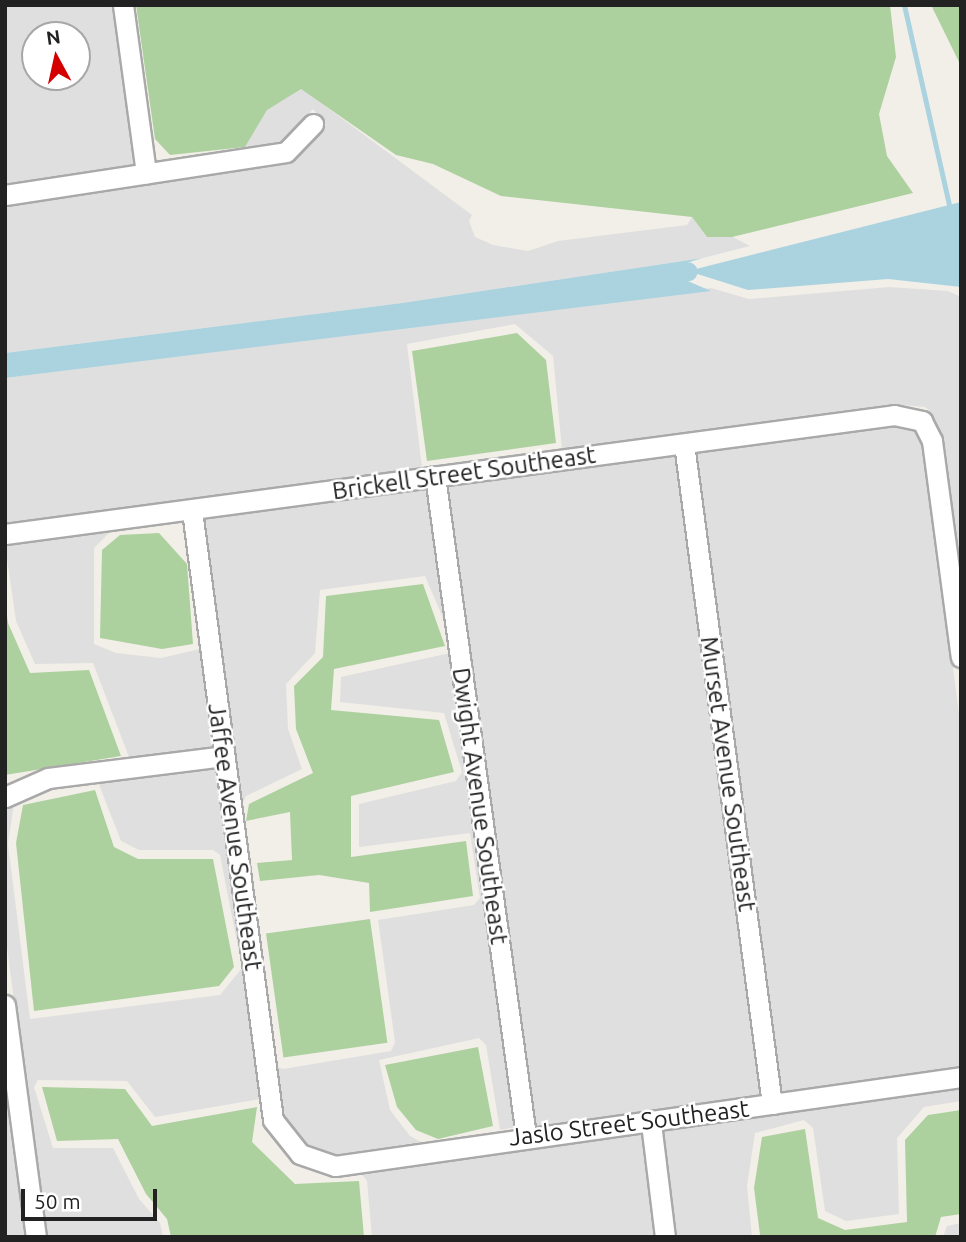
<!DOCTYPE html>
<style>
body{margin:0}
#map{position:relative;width:966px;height:1242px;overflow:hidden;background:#f2efe9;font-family:Ubuntu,sans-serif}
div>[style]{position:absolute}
.residential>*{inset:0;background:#e0dfdf;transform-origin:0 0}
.forest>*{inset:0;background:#add19e;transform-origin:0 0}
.water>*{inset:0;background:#aad3df}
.stream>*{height:5px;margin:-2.5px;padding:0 2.5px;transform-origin:2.5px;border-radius:2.5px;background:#aad3df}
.canal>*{height:19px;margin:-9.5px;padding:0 9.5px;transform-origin:9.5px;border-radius:9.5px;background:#aad3df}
.roads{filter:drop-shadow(2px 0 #a9a9a9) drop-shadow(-2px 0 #a9a9a9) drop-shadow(0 2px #a9a9a9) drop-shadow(0 -2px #a9a9a9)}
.street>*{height:19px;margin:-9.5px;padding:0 9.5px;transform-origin:9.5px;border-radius:9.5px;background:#fff}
span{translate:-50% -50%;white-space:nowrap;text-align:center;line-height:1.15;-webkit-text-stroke:5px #fff;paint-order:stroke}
.street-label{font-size:24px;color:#222}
.frame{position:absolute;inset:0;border:7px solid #222;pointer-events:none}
.north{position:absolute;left:21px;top:21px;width:70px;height:70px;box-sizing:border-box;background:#fff;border:2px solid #a7a7a7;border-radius:50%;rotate:352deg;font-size:19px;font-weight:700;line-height:28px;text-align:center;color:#222}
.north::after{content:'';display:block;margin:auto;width:24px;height:32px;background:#d40000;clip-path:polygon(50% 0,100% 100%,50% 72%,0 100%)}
.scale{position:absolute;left:21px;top:1189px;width:136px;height:32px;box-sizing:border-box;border:4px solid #222;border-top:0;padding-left:9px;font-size:21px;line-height:24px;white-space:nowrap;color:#222;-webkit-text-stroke:5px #fff;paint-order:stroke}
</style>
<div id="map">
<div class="residential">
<div style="clip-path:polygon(evenodd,5px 5px,114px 5px,136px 164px,5px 184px,5px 5px,35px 35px,77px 35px,77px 77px,35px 77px,35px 35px)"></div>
<div style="clip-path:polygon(301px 88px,472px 215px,469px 221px,475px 237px,493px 245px,528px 251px,558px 241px,687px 225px,692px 217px,707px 237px,729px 235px,750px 246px,703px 258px,402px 303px,5px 353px,5px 206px,288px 163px,326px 125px,313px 109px,282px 142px,245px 147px,266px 110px)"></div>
<div style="clip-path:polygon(889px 287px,948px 291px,961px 297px,961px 586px,932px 413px,925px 407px,892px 404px,562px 449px,553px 356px,515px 324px,407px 344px,422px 468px,5px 523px,5px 378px,711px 288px,749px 299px)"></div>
<div style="clip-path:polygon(894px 426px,916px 430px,923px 445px,961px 728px,961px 1067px,780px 1093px,695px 453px)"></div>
<div style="left:676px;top:455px;width:646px;height:233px;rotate:82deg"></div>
<div style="clip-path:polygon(427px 488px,446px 625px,425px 576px,320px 590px,315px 653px,286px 684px,288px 729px,302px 769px,246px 796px,240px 808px,202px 520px)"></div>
<div style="clip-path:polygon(110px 532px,94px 548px,94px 644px,116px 653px,161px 658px,200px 649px,213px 747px,129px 757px,93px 663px,35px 664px,16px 621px,5px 545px)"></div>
<div style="clip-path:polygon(450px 653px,515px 1127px,500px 1130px,486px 1045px,479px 1038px,379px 1060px,390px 1110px,410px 1136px,421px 1142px,335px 1155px,304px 1145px,281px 1116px,275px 1066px,283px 1069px,391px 1051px,395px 1042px,378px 920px,474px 905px,480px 898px,470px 833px,359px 847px,359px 804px,456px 781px,462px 772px,444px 713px,340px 702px,341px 677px)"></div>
<div style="clip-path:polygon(216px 768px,260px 1099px,155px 1117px,127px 1081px,38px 1080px,34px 1087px,53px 1148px,113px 1148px,139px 1199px,160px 1223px,163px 1237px,45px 1237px,5px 932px,5px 811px,14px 804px,8px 844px,30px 1019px,220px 995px,242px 968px,220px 855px,213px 850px,139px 850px,121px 841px,98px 782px)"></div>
<div style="clip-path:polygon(5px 1076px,26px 1237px,5px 1237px)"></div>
<div style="clip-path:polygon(961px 1088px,961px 1101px,924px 1107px,897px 1138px,899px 1214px,846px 1221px,825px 1211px,813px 1128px,804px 1120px,755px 1133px,747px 1186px,752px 1237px,675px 1237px,661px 1132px)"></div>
<div style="clip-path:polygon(643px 1134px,656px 1237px,372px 1237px,367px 1181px,360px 1172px)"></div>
<div style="clip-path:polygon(961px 1223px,961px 1237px,943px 1237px,947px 1226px)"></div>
</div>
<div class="forest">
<div style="clip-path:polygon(136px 5px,890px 5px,896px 57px,879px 114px,887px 156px,913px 193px,732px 237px,707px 237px,692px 217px,501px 196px,433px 164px,396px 155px,301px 89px,267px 110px,245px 147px,170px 155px,155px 139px)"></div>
<div style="clip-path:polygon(931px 5px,961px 5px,961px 66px)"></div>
<div style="clip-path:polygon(517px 333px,546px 360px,556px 443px,427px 461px,412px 351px)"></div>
<div style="clip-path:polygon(159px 533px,187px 564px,193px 644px,162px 649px,100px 638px,102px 550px,120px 535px)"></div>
<div style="clip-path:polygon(423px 584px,445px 646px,334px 669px,331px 710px,439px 720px,454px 772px,351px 796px,351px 857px,466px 841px,473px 896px,370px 912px,369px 883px,319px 875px,260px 881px,257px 863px,292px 860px,290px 812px,246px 821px,249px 804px,313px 773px,296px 729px,294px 686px,323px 657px,326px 596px)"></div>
<div style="clip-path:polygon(5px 602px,8px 623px,30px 673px,89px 670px,121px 756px,5px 775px)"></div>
<div style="clip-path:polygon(95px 790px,114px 847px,138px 859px,213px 859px,234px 967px,219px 986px,34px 1011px,16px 843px,23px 805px)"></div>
<div style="left:370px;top:919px;width:125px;height:105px;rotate:82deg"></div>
<div style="clip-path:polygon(478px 1047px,493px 1126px,438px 1139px,416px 1130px,397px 1107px,385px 1065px)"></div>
<div style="clip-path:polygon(42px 1087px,125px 1089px,152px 1126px,257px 1107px,252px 1142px,295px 1184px,359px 1181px,364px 1237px,171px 1237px,167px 1219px,146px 1194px,118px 1139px,57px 1141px)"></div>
<div style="clip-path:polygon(961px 1110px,961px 1214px,941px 1217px,935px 1237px,760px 1235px,754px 1188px,762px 1137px,805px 1129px,818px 1218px,845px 1230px,907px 1222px,905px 1140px,928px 1115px)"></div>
</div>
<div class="water">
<div style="clip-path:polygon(961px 202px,961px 287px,888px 279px,748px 290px,688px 271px)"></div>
<div style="clip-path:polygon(703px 258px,686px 263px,680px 271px,683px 279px,711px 291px,5px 378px,5px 353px,402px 303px)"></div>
</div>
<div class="stream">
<div style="left:904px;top:5px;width:204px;rotate:77.3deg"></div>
</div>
<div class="canal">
<div style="left:654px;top:276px;width:34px;rotate:-8deg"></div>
</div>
<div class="roads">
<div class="street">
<div style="left:123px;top:5px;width:170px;rotate:82.2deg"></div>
<div style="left:5px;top:195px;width:284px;rotate:-8.7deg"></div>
<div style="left:286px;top:152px;width:39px;rotate:-46deg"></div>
<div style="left:684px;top:444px;width:666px;rotate:82.41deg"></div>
<div style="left:435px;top:476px;width:666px;rotate:82.15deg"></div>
<div style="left:192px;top:511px;width:614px;rotate:82.42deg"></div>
<div style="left:273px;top:1120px;width:43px;rotate:51.5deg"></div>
<div style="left:300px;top:1154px;width:37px;rotate:19deg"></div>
<div style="left:335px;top:1166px;width:632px;rotate:-8.09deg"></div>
<div style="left:5px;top:534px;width:897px;rotate:-7.62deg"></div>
<div style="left:894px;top:415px;width:29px;rotate:12deg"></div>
<div style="left:922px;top:421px;width:22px;rotate:63deg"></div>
<div style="left:932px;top:441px;width:218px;rotate:82.4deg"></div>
<div style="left:5px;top:797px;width:47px;rotate:-23.8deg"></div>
<div style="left:48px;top:778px;width:177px;rotate:-7.1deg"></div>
<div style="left:5px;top:1005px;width:234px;rotate:82.4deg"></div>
<div style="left:651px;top:1123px;width:115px;rotate:83deg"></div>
</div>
</div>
<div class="street-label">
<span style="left:464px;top:473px;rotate:-8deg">Brickell Street Southeast</span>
<span style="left:728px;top:774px;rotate:82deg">Murset Avenue Southeast</span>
<span style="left:480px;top:806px;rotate:82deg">Dwight Avenue Southeast</span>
<span style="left:235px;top:837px;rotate:82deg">Jaffee Avenue Southeast</span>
<span style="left:629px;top:1123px;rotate:-7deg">Jaslo Street Southeast</span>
</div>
<div class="frame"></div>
<div class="north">N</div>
<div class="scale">50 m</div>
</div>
